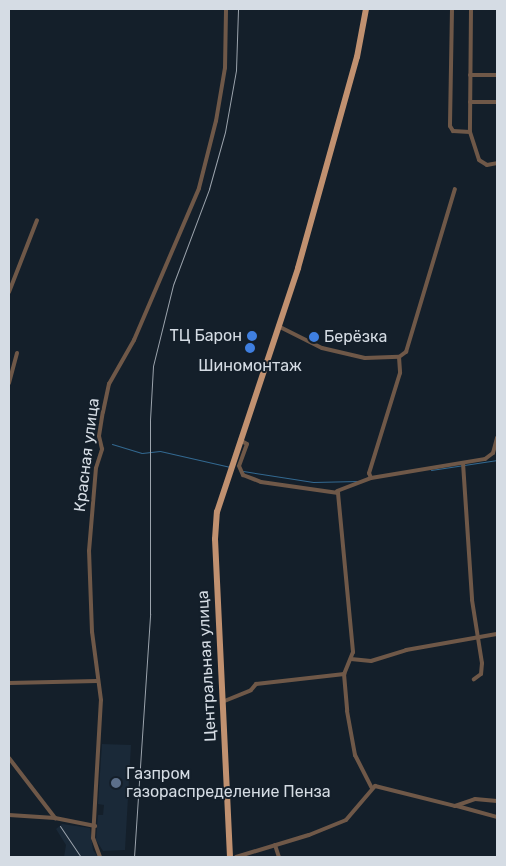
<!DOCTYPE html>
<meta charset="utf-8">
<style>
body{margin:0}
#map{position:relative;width:506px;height:866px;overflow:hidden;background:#141f2a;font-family:Rubik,sans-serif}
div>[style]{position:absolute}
.built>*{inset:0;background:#1a2938}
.stream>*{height:1px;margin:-0.5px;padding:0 0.5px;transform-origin:0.5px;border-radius:0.5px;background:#336991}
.minor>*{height:4px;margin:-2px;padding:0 2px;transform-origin:2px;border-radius:2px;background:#6f5848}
.primary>*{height:6px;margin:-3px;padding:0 3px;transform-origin:3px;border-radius:3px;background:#c19170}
.rail>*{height:1px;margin:-0.5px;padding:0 0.5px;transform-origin:0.5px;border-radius:0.5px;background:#9ca4ad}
.dots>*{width:14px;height:14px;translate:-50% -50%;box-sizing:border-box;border:2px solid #141f2a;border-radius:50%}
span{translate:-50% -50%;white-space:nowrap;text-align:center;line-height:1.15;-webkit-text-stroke:4px #141f2a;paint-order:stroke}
.poi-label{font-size:16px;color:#d5dce4}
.right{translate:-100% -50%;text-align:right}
.left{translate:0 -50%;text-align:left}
.street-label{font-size:16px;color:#d5dce4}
.frame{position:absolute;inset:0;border:10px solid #d5dce4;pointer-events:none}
</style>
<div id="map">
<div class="built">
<div style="clip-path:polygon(102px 744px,131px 745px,125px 850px,103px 851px,96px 840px,98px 815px,103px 815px,104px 805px,98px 804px)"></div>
<div style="clip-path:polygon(62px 824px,90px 828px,93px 850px,98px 857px,64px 857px,66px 845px,56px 829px)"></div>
</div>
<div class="stream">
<div style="left:112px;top:444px;width:31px;rotate:17deg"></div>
<div style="left:142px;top:453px;width:18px;rotate:-6deg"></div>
<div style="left:160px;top:451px;width:72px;rotate:12.9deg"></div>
<div style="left:431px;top:470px;width:67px;rotate:-8.6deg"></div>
<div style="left:243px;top:471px;width:71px;rotate:8.9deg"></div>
<div style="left:313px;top:482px;width:45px;rotate:-1.3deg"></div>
</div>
<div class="minor">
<div style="left:452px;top:9px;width:117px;rotate:91deg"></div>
<div style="left:450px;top:126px;width:6px;rotate:59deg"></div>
<div style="left:453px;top:131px;width:17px;rotate:3deg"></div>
<div style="left:471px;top:9px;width:123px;rotate:90.5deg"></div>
<div style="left:470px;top:132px;width:29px;rotate:72deg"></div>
<div style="left:479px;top:160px;width:9px;rotate:32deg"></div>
<div style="left:487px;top:165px;width:10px;rotate:-11deg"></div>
<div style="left:470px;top:75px;width:27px"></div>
<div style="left:470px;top:102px;width:27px"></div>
<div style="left:9px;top:292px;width:77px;rotate:-68.7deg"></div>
<div style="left:278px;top:326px;width:49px;rotate:26.6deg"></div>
<div style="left:322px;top:348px;width:44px;rotate:13.1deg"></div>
<div style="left:365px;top:358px;width:34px;rotate:-2deg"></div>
<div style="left:399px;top:357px;width:16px;rotate:86deg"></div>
<div style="left:400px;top:373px;width:105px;rotate:107.2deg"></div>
<div style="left:369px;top:473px;width:5px;rotate:68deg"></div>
<div style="left:399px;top:357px;width:9px;rotate:-36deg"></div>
<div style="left:406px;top:352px;width:170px;rotate:-73.3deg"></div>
<div style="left:9px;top:383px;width:31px;rotate:-75deg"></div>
<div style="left:240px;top:440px;width:8px;rotate:30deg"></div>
<div style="left:247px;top:444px;width:23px;rotate:110deg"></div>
<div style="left:239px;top:466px;width:10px;rotate:66deg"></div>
<div style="left:243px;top:475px;width:19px;rotate:21deg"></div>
<div style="left:261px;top:482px;width:78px;rotate:8.1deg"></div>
<div style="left:338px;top:493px;width:160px;rotate:84.6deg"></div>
<div style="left:353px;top:652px;width:24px;rotate:112deg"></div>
<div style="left:344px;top:674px;width:37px;rotate:85deg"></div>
<div style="left:347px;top:711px;width:45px;rotate:79.7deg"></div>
<div style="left:355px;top:755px;width:36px;rotate:63deg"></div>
<div style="left:463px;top:463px;width:137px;rotate:86.2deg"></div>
<div style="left:472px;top:600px;width:64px;rotate:81deg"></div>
<div style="left:482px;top:663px;width:11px;rotate:95deg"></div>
<div style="left:481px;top:674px;width:9px;rotate:144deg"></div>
<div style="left:337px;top:491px;width:36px;rotate:-21deg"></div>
<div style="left:371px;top:478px;width:116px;rotate:-9.5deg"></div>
<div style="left:485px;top:459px;width:10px;rotate:-37deg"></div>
<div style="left:493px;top:453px;width:16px;rotate:-75deg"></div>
<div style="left:351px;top:659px;width:20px;rotate:6deg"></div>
<div style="left:371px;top:661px;width:37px;rotate:-17deg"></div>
<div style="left:406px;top:650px;width:92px;rotate:-10deg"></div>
<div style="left:9px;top:683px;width:88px;rotate:-1.3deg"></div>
<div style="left:222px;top:702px;width:31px;rotate:-22deg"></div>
<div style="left:251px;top:690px;width:8px;rotate:-50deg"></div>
<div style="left:256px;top:684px;width:89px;rotate:-6.5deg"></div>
<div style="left:9px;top:758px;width:76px;rotate:52.5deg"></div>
<div style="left:457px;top:806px;width:41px;rotate:15.4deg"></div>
<div style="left:9px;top:815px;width:46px;rotate:3.7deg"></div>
<div style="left:55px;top:818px;width:41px;rotate:11.3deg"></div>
<div style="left:275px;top:845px;width:13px;rotate:72deg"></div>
<div style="left:100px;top:857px;width:20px;rotate:-110deg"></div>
<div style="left:93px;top:838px;width:138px;rotate:-86.7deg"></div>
<div style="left:101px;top:700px;width:69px;rotate:-97.5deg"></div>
<div style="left:92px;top:632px;width:81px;rotate:-92.1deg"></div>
<div style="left:89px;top:551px;width:83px;rotate:-85.2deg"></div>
<div style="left:96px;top:468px;width:20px;rotate:-72deg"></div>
<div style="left:102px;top:449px;width:13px;rotate:-103deg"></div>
<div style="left:99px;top:436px;width:24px;rotate:-81deg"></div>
<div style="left:103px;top:412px;width:29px;rotate:-78deg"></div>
<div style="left:109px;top:384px;width:51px;rotate:-60.4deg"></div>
<div style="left:134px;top:340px;width:165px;rotate:-66.8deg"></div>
<div style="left:199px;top:188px;width:69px;rotate:-75.8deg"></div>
<div style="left:216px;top:121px;width:54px;rotate:-80.4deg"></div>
<div style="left:225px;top:68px;width:59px;rotate:-89deg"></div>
<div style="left:236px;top:857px;width:76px;rotate:-16.8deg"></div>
<div style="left:309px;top:835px;width:40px;rotate:-22deg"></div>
<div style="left:346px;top:820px;width:45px;rotate:-49.5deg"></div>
<div style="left:375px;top:786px;width:82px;rotate:14deg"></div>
<div style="left:455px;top:806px;width:21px;rotate:-19deg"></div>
<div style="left:475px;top:799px;width:22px;rotate:5deg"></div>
</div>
<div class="primary">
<div style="left:230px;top:857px;width:318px;rotate:-92.7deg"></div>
<div style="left:215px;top:539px;width:27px;rotate:-86deg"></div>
<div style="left:217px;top:512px;width:257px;rotate:-71.6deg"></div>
<div style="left:298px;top:268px;width:219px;rotate:-74.4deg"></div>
<div style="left:357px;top:57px;width:49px;rotate:-79.4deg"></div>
</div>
<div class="rail">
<div style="left:60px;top:826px;width:37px;rotate:56deg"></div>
<div style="left:134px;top:857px;width:244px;rotate:-86.2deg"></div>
<div style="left:150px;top:614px;width:194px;rotate:-90deg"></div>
<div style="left:150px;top:420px;width:54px;rotate:-86.8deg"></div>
<div style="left:153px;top:366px;width:83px;rotate:-76.1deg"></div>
<div style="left:173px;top:285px;width:103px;rotate:-69.4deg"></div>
<div style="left:209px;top:189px;width:59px;rotate:-74.3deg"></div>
<div style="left:225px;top:132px;width:63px;rotate:-79.9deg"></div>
<div style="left:236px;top:70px;width:61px;rotate:-88.1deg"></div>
</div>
<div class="dots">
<div style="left:252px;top:336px;background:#3f7fe0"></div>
<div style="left:314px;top:337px;background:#3f7fe0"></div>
<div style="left:250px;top:348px;background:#3f7fe0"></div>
<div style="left:116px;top:783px;background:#5c6f8a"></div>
</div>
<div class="poi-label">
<span class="right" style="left:242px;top:336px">ТЦ Барон</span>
<span class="left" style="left:324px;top:337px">Берёзка</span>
<span style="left:250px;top:366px">Шиномонтаж</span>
<span class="left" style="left:126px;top:783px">Газпром<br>газораспределение Пенза</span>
</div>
<div class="street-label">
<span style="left:87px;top:455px;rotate:-83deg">Красная улица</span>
<span style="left:207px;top:666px;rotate:-93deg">Центральная улица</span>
</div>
<div class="frame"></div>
</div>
